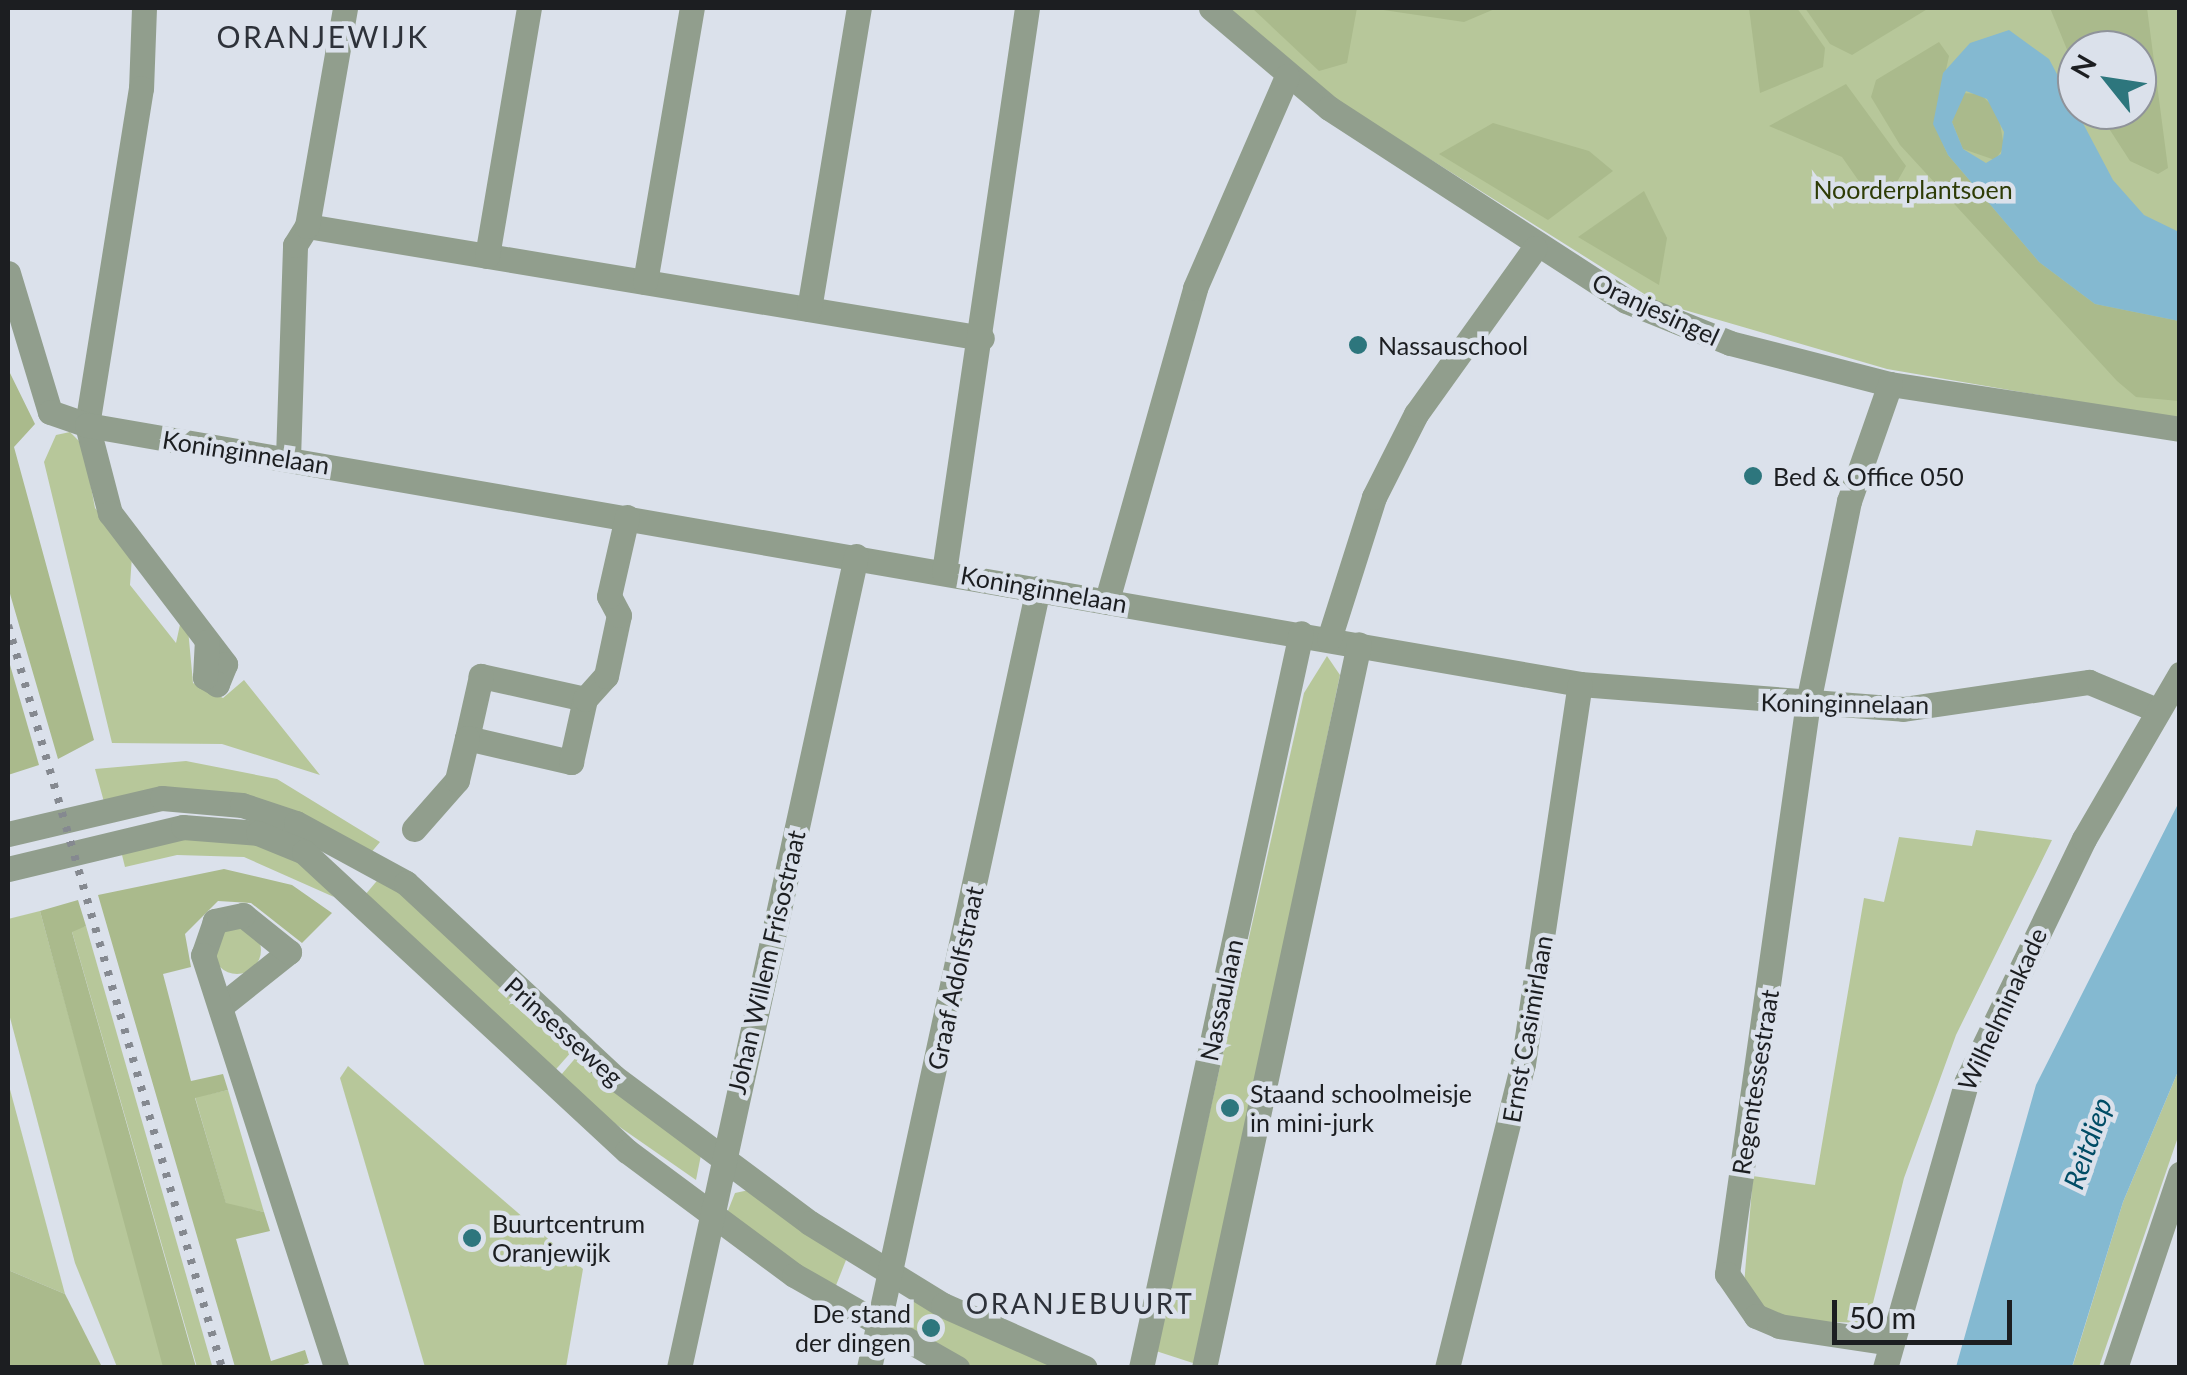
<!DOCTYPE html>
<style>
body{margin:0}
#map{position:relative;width:2187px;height:1375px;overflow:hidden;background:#dbe1eb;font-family:Lato,sans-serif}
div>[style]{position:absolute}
.green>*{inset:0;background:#b7c79a;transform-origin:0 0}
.round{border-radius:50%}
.forest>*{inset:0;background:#aaba8c}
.water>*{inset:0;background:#84b9d1}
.minor>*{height:25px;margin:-12.5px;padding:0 12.5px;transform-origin:12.5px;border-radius:12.5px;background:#919e8d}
.rail>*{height:8px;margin-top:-4px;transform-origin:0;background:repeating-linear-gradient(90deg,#858990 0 5px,transparent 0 15px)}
.dots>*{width:28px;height:28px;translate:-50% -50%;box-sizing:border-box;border:5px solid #dbe1eb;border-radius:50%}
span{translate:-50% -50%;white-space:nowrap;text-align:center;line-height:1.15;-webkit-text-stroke:9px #dbe1eb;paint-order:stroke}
.park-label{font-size:25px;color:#2e3c06}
.street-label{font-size:25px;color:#1c1e21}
.poi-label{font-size:25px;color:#1c1e21}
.left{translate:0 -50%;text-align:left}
.right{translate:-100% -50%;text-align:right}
.water-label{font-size:28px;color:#004c65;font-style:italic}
.neighbourhood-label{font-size:28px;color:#2e323a;letter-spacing:2.5px}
.quarter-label{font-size:30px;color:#2e323a;letter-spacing:2.5px}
.frame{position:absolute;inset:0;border:10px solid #1c1e21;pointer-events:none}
.north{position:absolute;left:2057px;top:30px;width:100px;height:100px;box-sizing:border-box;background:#dbe1eb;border:2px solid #8f939a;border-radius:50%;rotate:300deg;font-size:28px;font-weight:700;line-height:40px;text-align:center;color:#1c1e21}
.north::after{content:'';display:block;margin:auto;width:35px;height:45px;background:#2d767d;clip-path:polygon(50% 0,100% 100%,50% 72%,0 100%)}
.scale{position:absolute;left:1832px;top:1300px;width:180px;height:45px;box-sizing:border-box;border:5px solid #1c1e21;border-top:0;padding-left:12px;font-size:30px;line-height:35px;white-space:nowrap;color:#1c1e21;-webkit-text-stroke:8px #dbe1eb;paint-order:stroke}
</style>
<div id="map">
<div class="green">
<div style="clip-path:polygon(evenodd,1226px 8px,2179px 8px,2179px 419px,1887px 369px,1657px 302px,1336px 100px,1226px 8px,2077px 50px,2137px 50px,2137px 110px,2077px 110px,2077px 50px)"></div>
<div style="clip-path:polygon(70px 432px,83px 445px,95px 508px,132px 556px,130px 585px,176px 643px,181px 620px,188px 629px,193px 683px,223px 698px,244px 680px,320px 775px,222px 744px,112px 743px,44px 462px,56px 435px)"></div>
<div style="clip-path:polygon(1327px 656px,1340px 675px,1196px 1364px,1156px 1351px,1304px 693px)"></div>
<div style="clip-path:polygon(186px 761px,277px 779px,380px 842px,369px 855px,301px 817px,104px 802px,95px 769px)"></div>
<div style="clip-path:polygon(1976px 830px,2052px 840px,1956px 1035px,1904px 1178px,1868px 1323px,1796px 1321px,1763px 1307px,1744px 1285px,1753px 1176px,1815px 1185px,1864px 898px,1884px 902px,1899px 837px,1972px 846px)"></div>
<div style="clip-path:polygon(221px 833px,296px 856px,334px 897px,244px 857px,177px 855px,125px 867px,120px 847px)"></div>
<div style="clip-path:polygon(381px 876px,573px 1050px,550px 1076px,365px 895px)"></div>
<div style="clip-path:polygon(40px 911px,165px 1367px,117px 1367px,75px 1263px,8px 1010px,8px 919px)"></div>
<div style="left:86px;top:926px;width:459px;height:15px;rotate:74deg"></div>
<div class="round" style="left:213px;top:926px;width:48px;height:48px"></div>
<div style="clip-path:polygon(578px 1055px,701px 1155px,696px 1180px,555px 1082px)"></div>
<div style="clip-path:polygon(348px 1066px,583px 1269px,566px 1367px,425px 1367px,340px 1078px)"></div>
<div style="clip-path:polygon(2179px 1069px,2179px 1134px,2099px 1367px,2072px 1368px,2123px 1202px)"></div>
<div style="clip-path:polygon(8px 1082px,65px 1294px,8px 1270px)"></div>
<div style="clip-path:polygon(228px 1090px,264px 1212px,226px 1204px,195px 1097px)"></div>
<div style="clip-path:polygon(749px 1190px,848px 1255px,833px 1293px,727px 1213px,735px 1193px)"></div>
<div style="clip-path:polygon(912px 1297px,1064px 1367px,971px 1367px,893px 1322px)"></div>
</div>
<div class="forest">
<div style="clip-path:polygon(1252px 8px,1357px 8px,1347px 63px,1319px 71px)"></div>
<div style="clip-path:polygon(1370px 8px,1497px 8px,1464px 22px)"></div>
<div style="clip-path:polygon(1749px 8px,1797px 8px,1825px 48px,1823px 67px,1760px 93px)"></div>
<div style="clip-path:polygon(1805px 8px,1929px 8px,1852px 55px,1830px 44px)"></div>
<div style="clip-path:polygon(2050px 8px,2147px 8px,2168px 168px,2158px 174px,2130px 161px,2097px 110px,2137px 110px,2137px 50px,2077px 50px,2077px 74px)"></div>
<div style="clip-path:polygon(1939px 42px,1949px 56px,1934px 124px,1948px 155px,2039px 262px,2095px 304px,2179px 321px,2179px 401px,2136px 397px,2117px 381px,1900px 145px,1871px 97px,1876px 80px)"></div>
<div style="clip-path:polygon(1846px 84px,1906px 166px,1893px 189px,1863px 187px,1842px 157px,1769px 126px)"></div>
<div style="clip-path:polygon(1961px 93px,1980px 94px,1998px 111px,2004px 147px,1995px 160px,1963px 149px,1952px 122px)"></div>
<div style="clip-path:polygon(1493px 123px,1589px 151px,1613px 171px,1548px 220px,1439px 154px)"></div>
<div style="clip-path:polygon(1644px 191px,1667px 238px,1659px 285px,1578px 237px)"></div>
<div style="clip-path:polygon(8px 369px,35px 424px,14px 447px,94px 740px,58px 759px,8px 587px)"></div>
<div style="clip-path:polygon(8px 658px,39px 765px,8px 775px)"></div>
<div style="clip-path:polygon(224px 869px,292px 885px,332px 913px,302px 943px,251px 903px,218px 901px,185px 934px,191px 967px,163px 974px,191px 1081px,223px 1074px,228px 1090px,195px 1098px,226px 1203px,264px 1212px,270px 1231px,236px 1239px,271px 1361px,305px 1350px,309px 1363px,297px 1367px,235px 1367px,98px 895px)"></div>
<div style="clip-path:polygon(78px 900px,86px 926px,72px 932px,196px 1367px,163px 1367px,40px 911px)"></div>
<div style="clip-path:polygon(8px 1270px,65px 1294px,102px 1367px,8px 1367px)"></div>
</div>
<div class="water">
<div style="clip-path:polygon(evenodd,2009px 30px,2049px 59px,2113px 180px,2144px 215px,2179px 232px,2179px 321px,2095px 304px,2039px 262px,1948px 155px,1933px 124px,1943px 73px,1970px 43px,2009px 30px,1966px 91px,1987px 99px,2004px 132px,2001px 154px,1986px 163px,1963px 149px,1952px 122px,1966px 91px)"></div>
<div style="clip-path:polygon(2179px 802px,2179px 1069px,2123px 1202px,2072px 1367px,1956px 1367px,2036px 1085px)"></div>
</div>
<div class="minor">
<div style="left:144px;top:8px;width:80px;rotate:92.1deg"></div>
<div style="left:141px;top:88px;width:341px;rotate:99.1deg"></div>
<div style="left:87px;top:425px;width:91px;rotate:75.4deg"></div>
<div style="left:110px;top:513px;width:190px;rotate:52.7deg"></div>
<div style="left:225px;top:664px;width:22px;rotate:112deg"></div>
<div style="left:217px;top:684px;width:14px;rotate:-150deg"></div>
<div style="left:205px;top:677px;width:35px;rotate:-87deg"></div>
<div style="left:1211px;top:8px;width:155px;rotate:40.3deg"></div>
<div style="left:1329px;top:108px;width:354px;rotate:33deg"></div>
<div style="left:1626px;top:301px;width:112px;rotate:22deg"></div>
<div style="left:1730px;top:343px;width:165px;rotate:14.4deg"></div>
<div style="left:1890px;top:384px;width:293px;rotate:8.8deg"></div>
<div style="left:307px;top:226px;width:684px;rotate:9.42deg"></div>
<div style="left:487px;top:256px;width:252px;rotate:-80.4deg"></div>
<div style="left:8px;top:273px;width:145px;rotate:73.2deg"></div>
<div style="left:50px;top:412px;width:39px;rotate:19deg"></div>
<div style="left:87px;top:425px;width:1515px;rotate:9.84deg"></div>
<div style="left:1580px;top:684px;width:324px;rotate:4.4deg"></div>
<div style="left:1903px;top:709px;width:188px;rotate:-8.3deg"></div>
<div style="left:2089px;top:682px;width:74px;rotate:22.4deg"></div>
<div style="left:645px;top:282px;width:278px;rotate:-80.3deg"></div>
<div style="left:809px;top:309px;width:305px;rotate:-80.6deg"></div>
<div style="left:1890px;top:384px;width:124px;rotate:109.3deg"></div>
<div style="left:1849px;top:501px;width:205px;rotate:101.5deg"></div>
<div style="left:1808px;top:702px;width:578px;rotate:98.06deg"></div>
<div style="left:1727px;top:1274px;width:51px;rotate:55.4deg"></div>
<div style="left:1756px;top:1316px;width:25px;rotate:23deg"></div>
<div style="left:1779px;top:1326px;width:113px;rotate:8.6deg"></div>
<div style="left:288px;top:458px;width:213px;rotate:-88.1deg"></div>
<div style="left:295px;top:245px;width:22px;rotate:-58deg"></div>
<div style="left:307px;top:226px;width:221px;rotate:-80.1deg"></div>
<div style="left:944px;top:572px;width:570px;rotate:-81.63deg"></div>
<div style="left:1107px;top:600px;width:324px;rotate:-74.2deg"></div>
<div style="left:1195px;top:288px;width:231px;rotate:-66.5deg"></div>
<div style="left:1329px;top:639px;width:149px;rotate:-72.4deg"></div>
<div style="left:1374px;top:497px;width:93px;rotate:-63.2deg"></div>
<div style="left:1416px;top:414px;width:204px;rotate:-54.4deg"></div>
<div style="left:585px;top:699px;width:107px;rotate:-167.5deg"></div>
<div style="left:481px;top:676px;width:64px;rotate:102.7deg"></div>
<div style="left:467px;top:738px;width:107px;rotate:13deg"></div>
<div style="left:571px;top:762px;width:65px;rotate:-77.5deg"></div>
<div style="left:585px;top:699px;width:31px;rotate:-48deg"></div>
<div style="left:606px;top:676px;width:62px;rotate:-78deg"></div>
<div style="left:619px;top:615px;width:21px;rotate:-118deg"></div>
<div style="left:609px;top:596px;width:81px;rotate:-77.2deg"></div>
<div style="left:414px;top:829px;width:65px;rotate:-48.7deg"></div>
<div style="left:457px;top:780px;width:43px;rotate:-76.6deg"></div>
<div style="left:8px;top:834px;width:158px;rotate:-13.2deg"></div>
<div style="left:162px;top:798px;width:80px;rotate:5deg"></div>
<div style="left:242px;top:805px;width:57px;rotate:18.4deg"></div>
<div style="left:296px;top:823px;width:125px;rotate:28.6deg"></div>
<div style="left:406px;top:883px;width:284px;rotate:43deg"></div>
<div style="left:614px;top:1077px;width:244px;rotate:36.7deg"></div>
<div style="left:810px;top:1223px;width:156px;rotate:31.7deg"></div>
<div style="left:943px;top:1305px;width:155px;rotate:23.9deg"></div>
<div style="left:8px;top:869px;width:180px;rotate:-13.5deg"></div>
<div style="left:183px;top:827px;width:75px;rotate:4.6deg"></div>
<div style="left:258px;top:833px;width:50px;rotate:22.4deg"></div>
<div style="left:304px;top:852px;width:440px;rotate:42.8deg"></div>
<div style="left:627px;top:1151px;width:208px;rotate:36.6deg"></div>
<div style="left:794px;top:1275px;width:188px;rotate:29.7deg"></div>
<div style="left:221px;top:1006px;width:87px;rotate:-38.5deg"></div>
<div style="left:289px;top:952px;width:59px;rotate:-141.2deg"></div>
<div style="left:243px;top:915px;width:29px;rotate:168deg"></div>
<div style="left:215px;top:921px;width:36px;rotate:109deg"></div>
<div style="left:203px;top:955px;width:434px;rotate:72.1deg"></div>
<div style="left:679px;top:1368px;width:831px;rotate:-77.7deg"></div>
<div style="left:869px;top:1368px;width:798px;rotate:-77.77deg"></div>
<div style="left:1141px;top:1368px;width:752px;rotate:-77.72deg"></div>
<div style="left:1204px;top:1368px;width:740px;rotate:-77.92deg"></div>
<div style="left:1447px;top:1368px;width:313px;rotate:-76deg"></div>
<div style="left:1523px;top:1064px;width:384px;rotate:-81.5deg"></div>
<div style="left:1885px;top:1368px;width:298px;rotate:-74.1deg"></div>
<div style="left:1967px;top:1081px;width:269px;rotate:-64.2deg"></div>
<div style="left:2084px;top:839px;width:191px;rotate:-59.8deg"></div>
<div style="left:2115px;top:1368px;width:205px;rotate:-71.5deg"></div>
</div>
<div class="rail">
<div style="left:8px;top:625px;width:773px;rotate:73.93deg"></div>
</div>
<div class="dots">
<div style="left:1358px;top:345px;background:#2d767d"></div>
<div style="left:1753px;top:476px;background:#2d767d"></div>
<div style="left:1230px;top:1108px;background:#2d767d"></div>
<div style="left:472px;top:1238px;background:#2d767d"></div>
<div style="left:931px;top:1328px;background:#2d767d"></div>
</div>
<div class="park-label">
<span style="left:1913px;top:189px">Noorderplantsoen</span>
</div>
<div class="street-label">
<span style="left:1656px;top:309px;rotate:25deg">Oranjesingel</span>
<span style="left:246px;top:452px;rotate:9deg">Koninginnelaan</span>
<span style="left:1044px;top:589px;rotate:10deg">Koninginnelaan</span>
<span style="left:1845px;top:703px;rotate:1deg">Koninginnelaan</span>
<span style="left:766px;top:962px;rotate:-77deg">Johan Willem Frisostraat</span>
<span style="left:955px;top:978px;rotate:-78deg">Graaf Adolfstraat</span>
<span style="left:1221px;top:1000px;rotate:-78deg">Nassaulaan</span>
<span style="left:2002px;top:1009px;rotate:-65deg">Wilhelminakade</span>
<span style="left:1527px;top:1029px;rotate:-80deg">Ernst Casimirlaan</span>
<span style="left:564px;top:1031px;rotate:42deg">Prinsesseweg</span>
<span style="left:1755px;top:1082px;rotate:-81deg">Regentessestraat</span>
</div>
<div class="poi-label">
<span class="left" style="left:1378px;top:345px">Nassauschool</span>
<span class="left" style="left:1773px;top:476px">Bed &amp; Office 050</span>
<span class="left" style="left:1250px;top:1108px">Staand schoolmeisje<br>in mini-jurk</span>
<span class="left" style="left:492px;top:1238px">Buurtcentrum<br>Oranjewijk</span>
<span class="right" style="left:911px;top:1328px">De stand<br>der dingen</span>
</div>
<div class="water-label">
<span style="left:2087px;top:1143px;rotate:-71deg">Reitdiep</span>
</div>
<div class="neighbourhood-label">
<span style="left:1080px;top:1303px">ORANJEBUURT</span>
</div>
<div class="quarter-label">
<span style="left:323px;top:36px">ORANJEWIJK</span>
</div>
<div class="frame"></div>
<div class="north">N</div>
<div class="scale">50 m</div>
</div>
